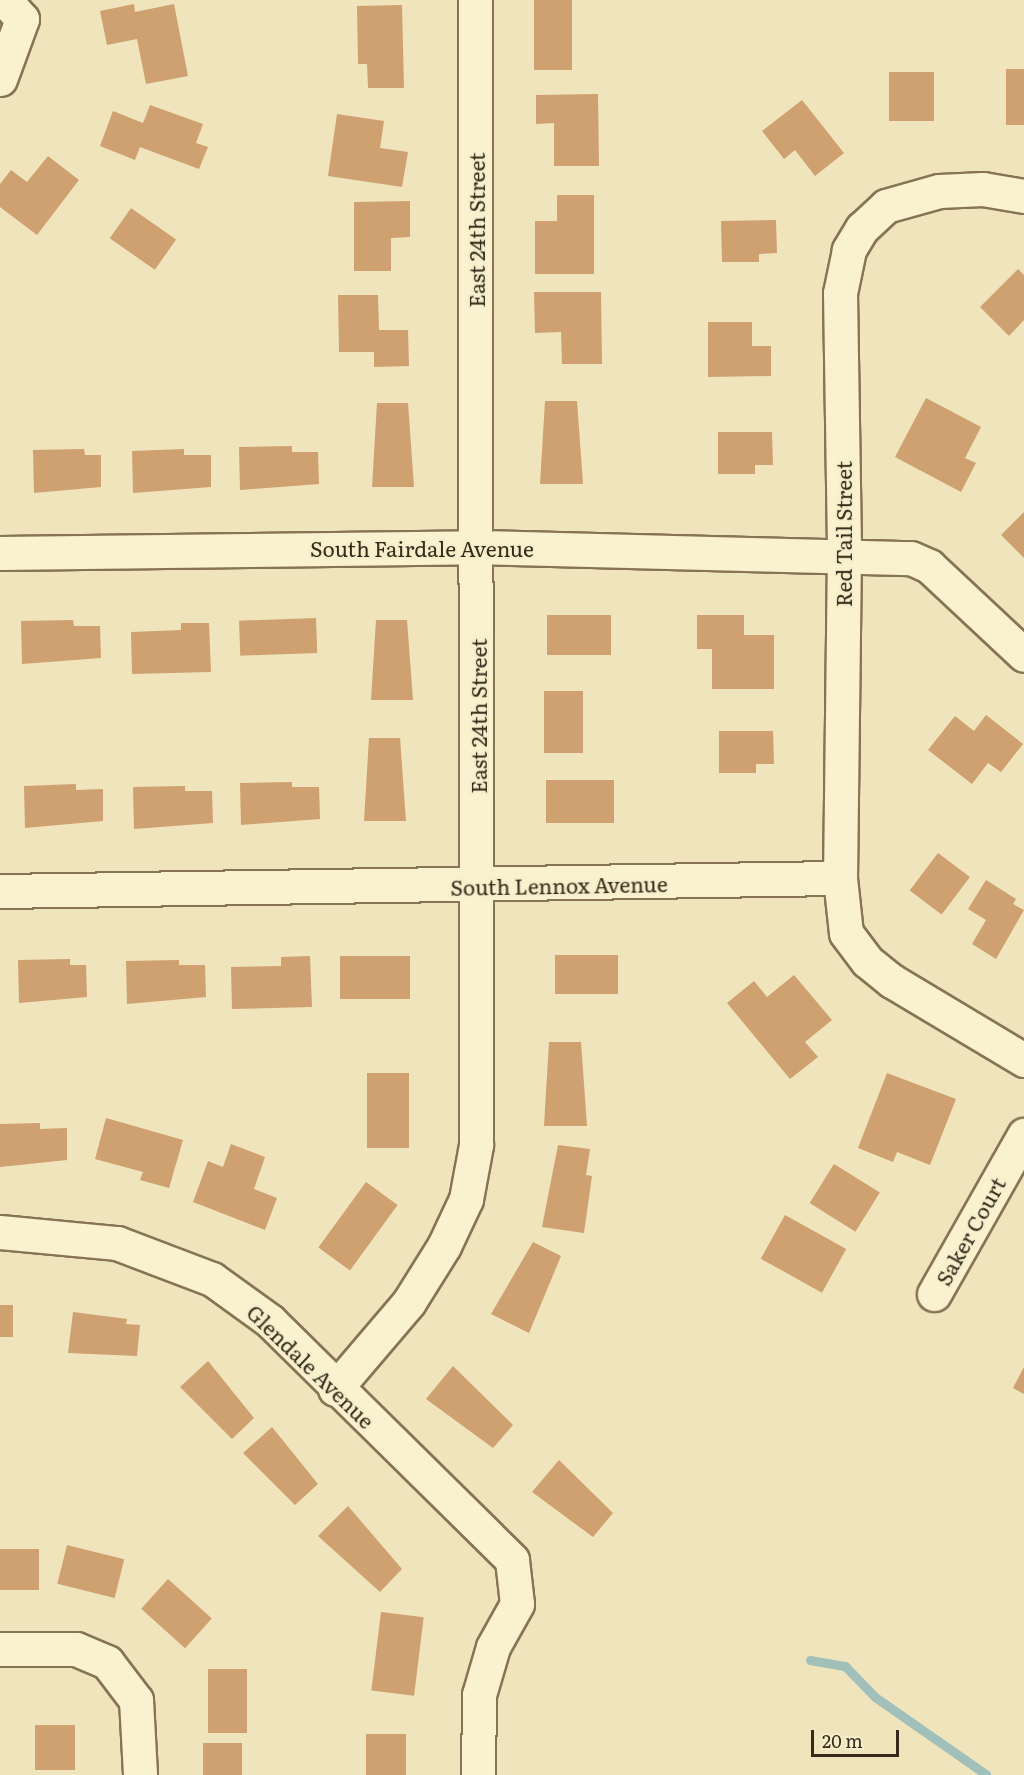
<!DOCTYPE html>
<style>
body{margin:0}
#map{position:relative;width:1024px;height:1775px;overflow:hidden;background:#efe4bc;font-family:Literata,serif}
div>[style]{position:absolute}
.stream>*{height:9px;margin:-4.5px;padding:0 4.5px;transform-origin:4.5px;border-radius:4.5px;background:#a0c0b9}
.building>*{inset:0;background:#cfa070;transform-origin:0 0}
.roads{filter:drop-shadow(2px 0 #877455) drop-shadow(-2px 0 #877455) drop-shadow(0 2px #877455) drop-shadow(0 -2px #877455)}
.minor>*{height:33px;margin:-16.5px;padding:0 16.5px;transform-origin:16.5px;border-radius:16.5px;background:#faf1cf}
span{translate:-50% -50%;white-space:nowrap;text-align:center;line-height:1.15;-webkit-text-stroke:4.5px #f6eecb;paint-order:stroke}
.street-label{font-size:21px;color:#352a1a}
.scale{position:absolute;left:811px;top:1730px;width:88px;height:27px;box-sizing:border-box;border:3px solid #352a1a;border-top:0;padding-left:8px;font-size:18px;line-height:21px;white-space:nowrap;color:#352a1a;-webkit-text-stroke:4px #f6eecb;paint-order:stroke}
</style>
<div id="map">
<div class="stream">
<div style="left:810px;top:1660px;width:36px;rotate:10deg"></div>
<div style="left:845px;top:1666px;width:43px;rotate:45.9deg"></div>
<div style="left:875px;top:1697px;width:136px;rotate:34.9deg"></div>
</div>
<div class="building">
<div style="left:534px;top:0;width:38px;height:70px"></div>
<div style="clip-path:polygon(134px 4px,135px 12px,174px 4px,188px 76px,146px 84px,137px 39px,107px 45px,100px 11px)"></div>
<div style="clip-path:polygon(402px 5px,404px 88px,368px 88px,367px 64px,358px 64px,357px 6px)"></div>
<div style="left:1006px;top:69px;width:18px;height:56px"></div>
<div style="left:889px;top:72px;width:45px;height:49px"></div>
<div style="clip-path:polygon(598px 94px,599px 166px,554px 166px,554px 123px,536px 124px,536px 95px)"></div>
<div style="clip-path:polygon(802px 100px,844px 153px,815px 176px,795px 150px,784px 159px,762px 131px)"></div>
<div style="clip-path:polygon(150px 105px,203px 124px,196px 143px,208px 147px,199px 169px,140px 147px,135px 160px,100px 146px,113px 111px,143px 123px)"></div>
<div style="clip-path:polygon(337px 114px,384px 121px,380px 148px,408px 152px,402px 187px,328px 176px)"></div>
<div style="clip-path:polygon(48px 156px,79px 180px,37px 235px,0 207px,0 184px,11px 170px,27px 182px)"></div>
<div style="clip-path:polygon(557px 195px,594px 195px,594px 274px,535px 274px,535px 221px,557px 221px)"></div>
<div style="clip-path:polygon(410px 201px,410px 237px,391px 238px,391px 271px,354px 271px,354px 202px)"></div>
<div style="left:131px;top:208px;width:55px;height:37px;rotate:35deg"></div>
<div style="clip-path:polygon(776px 220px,777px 253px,759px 254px,759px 262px,722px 262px,721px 221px)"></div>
<div style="clip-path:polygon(1018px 269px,1024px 275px,1024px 320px,1009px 336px,980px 307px)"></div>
<div style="clip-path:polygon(534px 292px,601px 292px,602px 364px,562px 364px,561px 332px,535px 333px)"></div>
<div style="clip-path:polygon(338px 295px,378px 295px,379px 330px,408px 330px,409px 366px,374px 367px,374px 352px,339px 352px)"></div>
<div style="clip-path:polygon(708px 322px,752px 322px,752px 346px,771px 346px,771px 376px,708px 377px)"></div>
<div style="clip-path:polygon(926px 398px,981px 427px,965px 458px,976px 463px,961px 492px,895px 457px)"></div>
<div style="clip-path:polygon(545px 401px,577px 401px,583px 484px,540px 484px)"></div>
<div style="clip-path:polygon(377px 403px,408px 403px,414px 487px,372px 487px)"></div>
<div style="clip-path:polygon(718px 432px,772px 432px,773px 465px,755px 465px,755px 474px,718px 474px)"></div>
<div style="clip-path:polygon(292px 446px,292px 452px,318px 452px,319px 484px,240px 490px,239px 447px)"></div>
<div style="clip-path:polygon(84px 449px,85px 455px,101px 455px,101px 487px,34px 493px,33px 450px)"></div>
<div style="clip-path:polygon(184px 449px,184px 455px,211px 455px,211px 487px,133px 493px,132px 451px)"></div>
<div style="clip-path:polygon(1024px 512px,1024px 558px,1001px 535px)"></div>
<div style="left:547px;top:615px;width:64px;height:40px"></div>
<div style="clip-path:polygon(697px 615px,744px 615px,744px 635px,774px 635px,774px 689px,712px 689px,712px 649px,697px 649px)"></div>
<div style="left:316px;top:618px;width:35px;height:77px;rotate:88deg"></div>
<div style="clip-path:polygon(73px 620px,74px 626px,100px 626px,101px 658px,22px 664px,21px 621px)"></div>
<div style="clip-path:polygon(376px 620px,407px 620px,413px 700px,371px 700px)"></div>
<div style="clip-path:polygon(181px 623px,209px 623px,211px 672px,132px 674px,131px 632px,181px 630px)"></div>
<div style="left:544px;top:691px;width:39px;height:62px"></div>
<div style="clip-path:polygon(986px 715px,1023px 744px,1001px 772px,988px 763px,972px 784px,928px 750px,955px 716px,974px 731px)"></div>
<div style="clip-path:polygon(719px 731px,773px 731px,774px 764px,756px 764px,756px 773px,719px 773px)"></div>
<div style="clip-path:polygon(369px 738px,400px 738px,406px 821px,364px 821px)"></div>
<div style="left:546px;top:780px;width:68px;height:43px"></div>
<div style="clip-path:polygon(292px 782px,292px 787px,319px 787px,320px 819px,241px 825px,240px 783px)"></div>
<div style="clip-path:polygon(76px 784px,76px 790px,103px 789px,103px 821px,25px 828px,24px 786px)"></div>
<div style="clip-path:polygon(185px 786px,185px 791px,212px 791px,213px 823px,134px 829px,133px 787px)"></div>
<div style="left:938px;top:853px;width:40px;height:47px;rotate:37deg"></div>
<div style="clip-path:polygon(986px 880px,1016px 899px,1013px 904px,1024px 910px,996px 959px,972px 944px,986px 920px,968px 909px)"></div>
<div style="left:555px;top:955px;width:63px;height:39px"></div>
<div style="clip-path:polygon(310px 956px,312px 1007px,232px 1009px,231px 967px,281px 966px,281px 957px)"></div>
<div style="left:340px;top:956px;width:70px;height:43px"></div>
<div style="clip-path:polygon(70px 959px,70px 965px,86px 965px,87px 997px,19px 1003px,18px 960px)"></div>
<div style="clip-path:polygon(179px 960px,179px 965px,205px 965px,206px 997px,127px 1004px,126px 961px)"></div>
<div style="clip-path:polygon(794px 975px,832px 1020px,805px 1042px,818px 1057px,790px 1079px,727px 1003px,754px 981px,767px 997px)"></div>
<div style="clip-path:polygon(549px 1042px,581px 1042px,587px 1126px,544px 1126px)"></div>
<div style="left:367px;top:1073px;width:42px;height:75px"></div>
<div style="clip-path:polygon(887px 1073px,956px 1099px,930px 1165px,897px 1152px,893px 1162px,858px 1148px)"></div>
<div style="clip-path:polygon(106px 1118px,183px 1140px,169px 1188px,140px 1180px,143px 1172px,95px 1159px)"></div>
<div style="clip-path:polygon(40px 1123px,40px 1129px,67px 1128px,67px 1160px,0 1167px,0 1124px)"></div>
<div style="clip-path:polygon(231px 1144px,265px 1157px,254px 1189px,277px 1198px,265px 1230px,193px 1202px,208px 1161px,223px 1167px)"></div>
<div style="clip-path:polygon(558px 1145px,590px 1149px,586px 1175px,592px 1176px,584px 1233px,542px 1227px)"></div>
<div style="left:834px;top:1164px;width:54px;height:46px;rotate:32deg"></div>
<div style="left:366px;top:1182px;width:39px;height:81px;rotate:36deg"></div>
<div style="left:785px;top:1215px;width:70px;height:50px;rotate:29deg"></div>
<div style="clip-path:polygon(533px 1242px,561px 1256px,529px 1333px,491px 1314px)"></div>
<div style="left:0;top:1305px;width:13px;height:32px"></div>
<div style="clip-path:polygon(73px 1312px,127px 1319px,126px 1324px,140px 1325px,137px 1356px,68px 1353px)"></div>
<div style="clip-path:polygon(208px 1361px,254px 1418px,232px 1439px,180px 1387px)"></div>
<div style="clip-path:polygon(453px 1366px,513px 1425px,493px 1448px,426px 1399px)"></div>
<div style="clip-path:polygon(1024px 1367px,1024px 1394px,1013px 1388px)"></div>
<div style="clip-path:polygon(272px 1427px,318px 1484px,295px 1505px,243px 1453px)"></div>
<div style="clip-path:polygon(559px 1460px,613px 1513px,593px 1537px,532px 1492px)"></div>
<div style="clip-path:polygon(348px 1506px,402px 1569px,380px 1592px,318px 1536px)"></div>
<div style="left:67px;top:1545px;width:59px;height:40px;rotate:14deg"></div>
<div style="left:0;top:1549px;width:39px;height:41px"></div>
<div style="left:168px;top:1579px;width:59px;height:40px;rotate:42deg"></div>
<div style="left:381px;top:1612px;width:43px;height:79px;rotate:7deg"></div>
<div style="left:208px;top:1669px;width:39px;height:64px"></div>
<div style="left:35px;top:1725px;width:40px;height:45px"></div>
<div style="left:366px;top:1734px;width:40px;height:41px"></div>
<div style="left:203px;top:1743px;width:39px;height:32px"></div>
</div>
<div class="roads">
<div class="minor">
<div style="left:0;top:79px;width:64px;rotate:-69.9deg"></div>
<div style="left:22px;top:19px;width:25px;rotate:-132deg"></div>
<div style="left:1024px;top:196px;width:42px;rotate:-170.3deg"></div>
<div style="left:983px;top:189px;width:44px;rotate:177.4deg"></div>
<div style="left:939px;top:191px;width:55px;rotate:164.2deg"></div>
<div style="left:886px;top:206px;width:33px;rotate:137deg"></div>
<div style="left:862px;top:228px;width:26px;rotate:121deg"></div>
<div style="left:849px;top:250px;width:44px;rotate:101.8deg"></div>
<div style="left:840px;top:293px;width:259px;rotate:89.1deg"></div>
<div style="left:844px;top:552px;width:326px;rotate:90.7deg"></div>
<div style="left:840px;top:878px;width:55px;rotate:83.8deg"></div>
<div style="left:846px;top:933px;width:35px;rotate:53deg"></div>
<div style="left:867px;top:961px;width:32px;rotate:39deg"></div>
<div style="left:892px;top:981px;width:154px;rotate:30.9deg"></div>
<div style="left:0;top:553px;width:478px;rotate:-0.7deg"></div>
<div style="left:478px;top:547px;width:433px;rotate:1.5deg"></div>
<div style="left:911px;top:558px;width:20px;rotate:24deg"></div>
<div style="left:929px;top:566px;width:130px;rotate:43.1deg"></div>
<div style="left:0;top:891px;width:840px;rotate:-0.89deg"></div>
<div style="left:0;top:1232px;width:118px;rotate:5.4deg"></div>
<div style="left:117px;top:1243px;width:102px;rotate:20.8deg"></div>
<div style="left:212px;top:1279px;width:72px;rotate:35.9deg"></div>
<div style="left:270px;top:1321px;width:340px;rotate:44.6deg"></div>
<div style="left:512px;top:1560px;width:44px;rotate:83.5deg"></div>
<div style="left:517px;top:1604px;width:49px;rotate:119.2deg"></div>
<div style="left:493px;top:1647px;width:50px;rotate:106.3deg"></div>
<div style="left:479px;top:1695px;width:80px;rotate:90.7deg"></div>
<div style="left:934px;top:1294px;width:183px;rotate:-60.5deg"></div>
<div style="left:335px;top:1389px;width:114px;rotate:-49.6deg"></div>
<div style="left:409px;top:1302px;width:66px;rotate:-58deg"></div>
<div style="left:444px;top:1246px;width:52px;rotate:-64.9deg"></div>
<div style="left:466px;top:1199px;width:55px;rotate:-79.5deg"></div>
<div style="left:476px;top:1145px;width:1145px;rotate:-90.05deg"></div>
<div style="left:0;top:1649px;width:76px"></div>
<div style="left:76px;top:1649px;width:34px;rotate:23deg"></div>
<div style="left:107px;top:1662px;width:48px;rotate:52.7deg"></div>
<div style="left:136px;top:1700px;width:75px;rotate:86.9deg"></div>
</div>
</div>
<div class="street-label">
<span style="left:476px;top:230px;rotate:-90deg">East 24th Street</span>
<span style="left:843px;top:534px;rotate:-90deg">Red Tail Street</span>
<span style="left:422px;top:548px">South Fairdale Avenue</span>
<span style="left:478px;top:716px;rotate:-90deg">East 24th Street</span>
<span style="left:559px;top:885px;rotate:-1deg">South Lennox Avenue</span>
<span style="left:970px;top:1231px;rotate:-61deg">Saker Court</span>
<span style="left:311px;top:1366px;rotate:44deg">Glendale Avenue</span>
</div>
<div class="scale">20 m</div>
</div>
